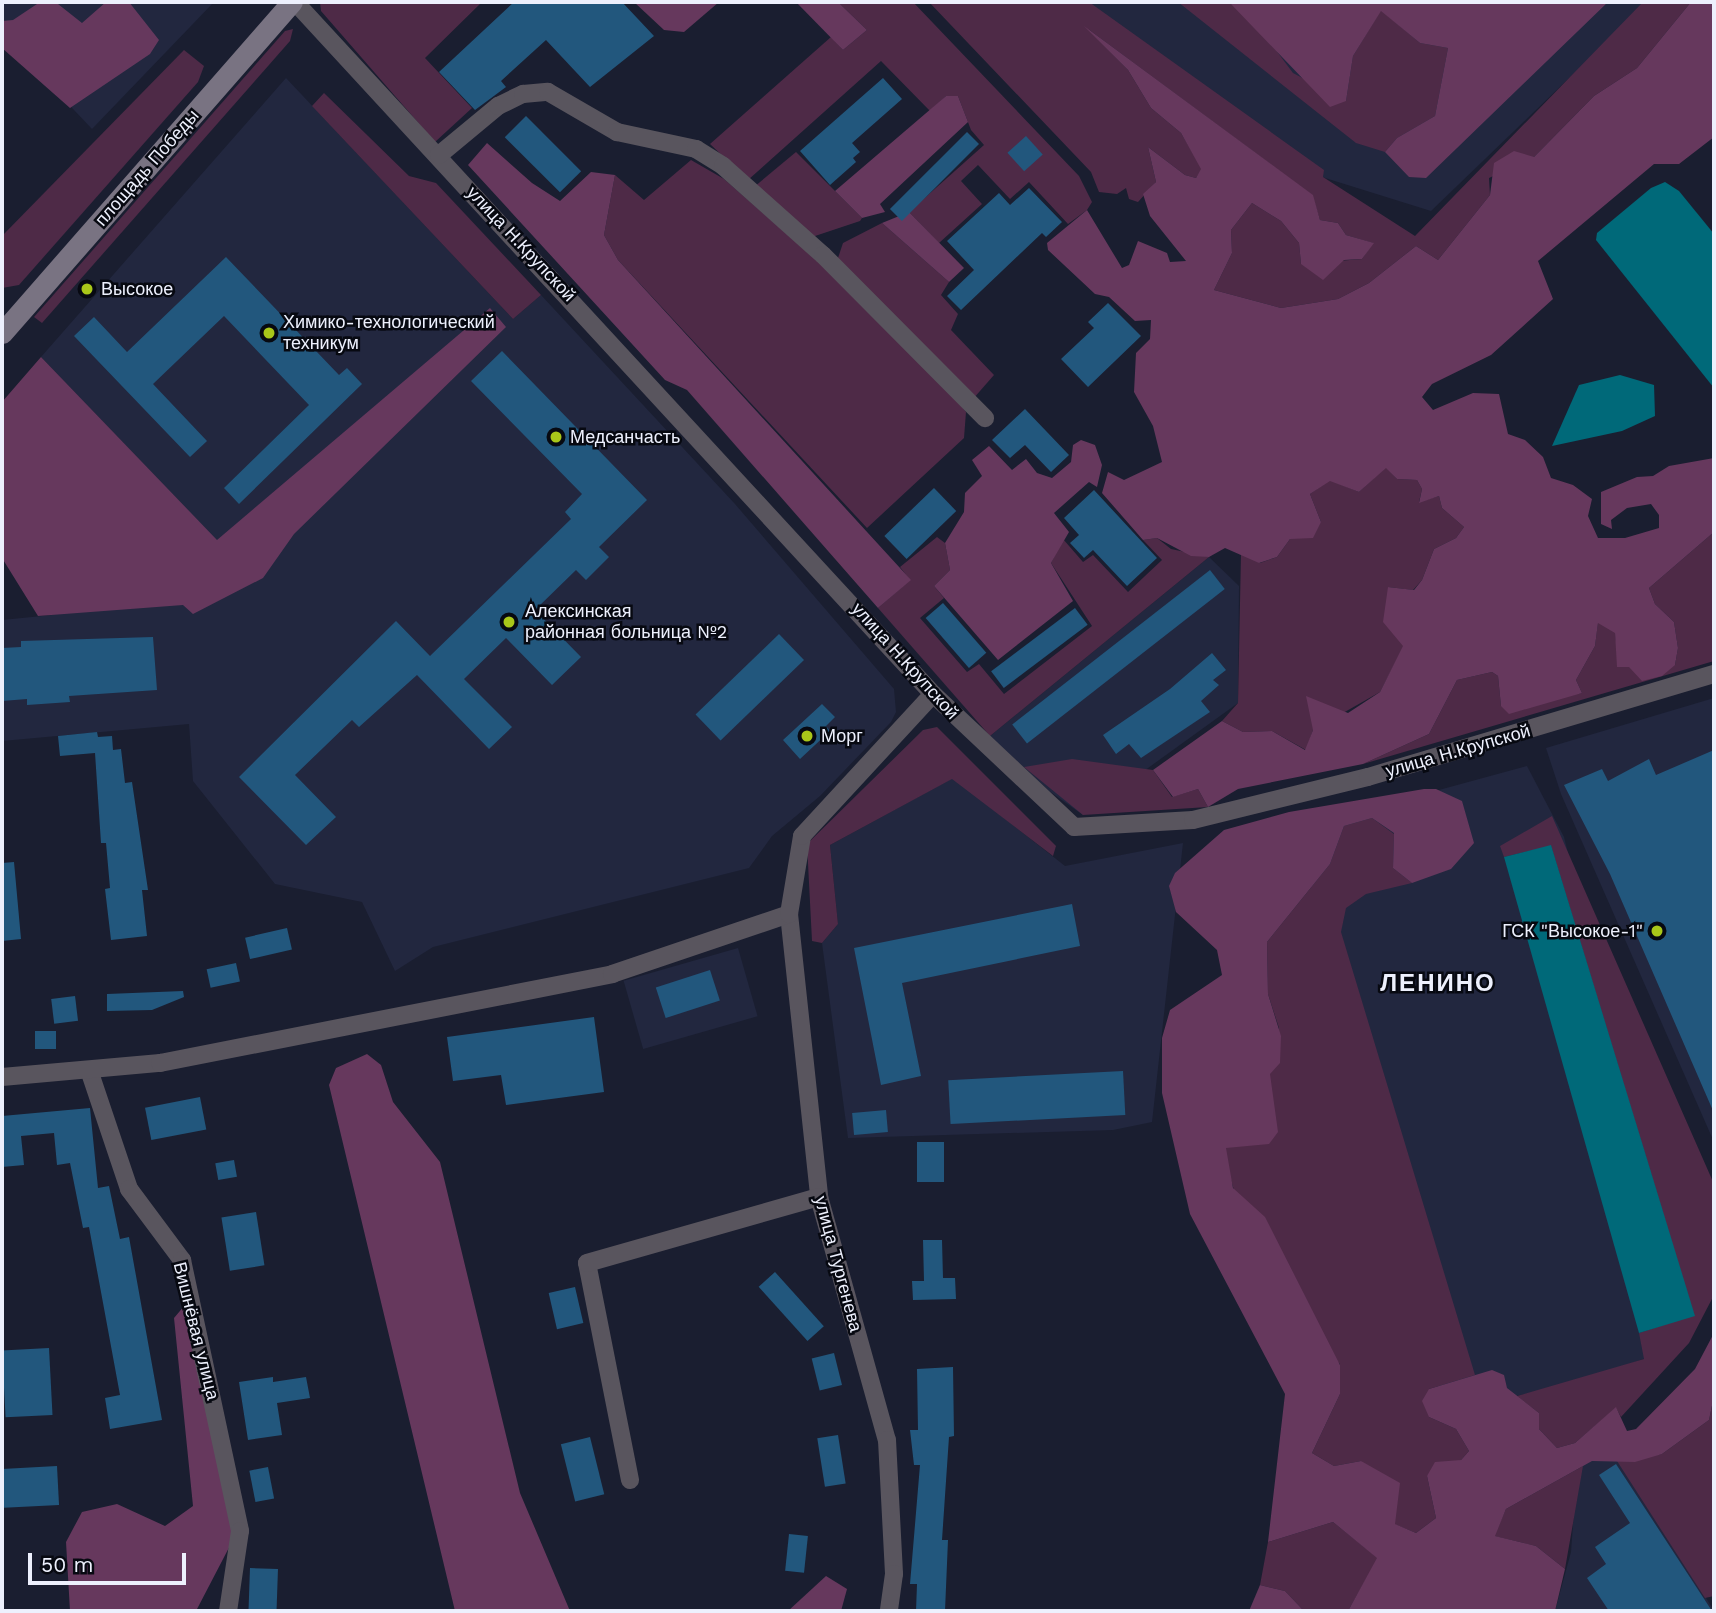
<!DOCTYPE html>
<meta charset="utf-8">
<style>
body{margin:0}
#map{position:relative;width:1716px;height:1613px;overflow:hidden;background:#1a1e30;font-family:"Work Sans",sans-serif}
div>[style]{position:absolute}
.built>*{inset:0;background:#22273f;transform-origin:0 0}
.green>*{inset:0;background:#4e2a47}
.forest>*{inset:0;background:#66385d}
.water>*{inset:0;background:#006979}
.building>*{inset:0;background:#22577d;transform-origin:0 0}
.street>*{height:18px;margin:-9px;padding:0 9px;transform-origin:9px;border-radius:9px;background:#59555e}
.secondary>*{height:21px;margin:-10.5px;padding:0 10.5px;transform-origin:10.5px;border-radius:10.5px;background:#797382}
.dots>*{width:19px;height:19px;translate:-50% -50%;box-sizing:border-box;border:4px solid #070911;border-radius:50%}
span{translate:-50% -50%;white-space:nowrap;text-align:center;line-height:1.15;-webkit-text-stroke:5px #070911;paint-order:stroke}
.street-label{font-size:18px;color:#edf0fd}
.poi-label{font-size:18px;color:#edf0fd}
.left{translate:0 -50%;text-align:left}
.right{translate:-100% -50%;text-align:right}
.district-label{font-size:24px;color:#edf0fd;font-weight:700;letter-spacing:2px}
.frame{position:absolute;inset:0;border:4px solid #edf0fd;pointer-events:none}
.scale{position:absolute;left:28px;top:1553px;width:158px;height:32px;box-sizing:border-box;border:4px solid #edf0fd;border-top:0;padding-left:9px;font-size:21px;line-height:24px;white-space:nowrap;color:#edf0fd;-webkit-text-stroke:5px #070911;paint-order:stroke}
</style>
<div id="map">
<div class="built">
<div style="clip-path:polygon(2px 2px,214px 2px,92px 129px,2px 34px)"></div>
<div style="clip-path:polygon(1080px 2px,1648px 2px,1431px 211px,1322px 177px)"></div>
<div style="clip-path:polygon(286px 78px,513px 319px,541px 295px,735px 504px,894px 689px,896px 712px,891px 722px,820px 796px,772px 836px,749px 868px,433px 947px,395px 971px,362px 902px,275px 884px,193px 781px,189px 724px,2px 741px,2px 620px,52px 615px,217px 541px,41px 357px)"></div>
<div style="clip-path:polygon(1209px 557px,1239px 586px,1238px 703px,1083px 815px,1049px 791px,990px 736px)"></div>
<div style="clip-path:polygon(1714px 698px,1714px 1142px,1561px 794px,1546px 748px)"></div>
<div style="clip-path:polygon(1527px 766px,1564px 837px,1689px 1343px,1584px 1380px,1445px 1413px,1296px 829px)"></div>
<div style="clip-path:polygon(953px 778px,1065px 866px,1183px 843px,1152px 1122px,1113px 1130px,848px 1138px,822px 943px,838px 924px,830px 845px)"></div>
<div style="left:738px;top:948px;width:71px;height:119px;rotate:74deg"></div>
<div style="clip-path:polygon(1588px 1452px,1618px 1453px,1714px 1611px,1555px 1611px,1571px 1552px,1576px 1482px)"></div>
</div>
<div class="green">
<div style="clip-path:polygon(320px 2px,482px 2px,425px 58px,472px 108px,435px 142px,321px 11px)"></div>
<div style="clip-path:polygon(838px 2px,913px 2px,1079px 176px,1092px 202px,1087px 210px,1068px 224px,1029px 182px,1010px 199px,978px 165px,961px 181px,982px 204px,939px 243px,909px 212px,984px 145px,971px 130px,958px 96px,946px 96px,930px 111px,881px 61px,748px 180px,710px 144px,831px 37px,843px 50px,867px 30px)"></div>
<div style="clip-path:polygon(929px 2px,1089px 2px,1324px 170px,1323px 177px,1415px 236px,1643px 2px,1691px 2px,1637px 68px,1594px 96px,1534px 157px,1489px 178px,1490px 195px,1438px 260px,1416px 246px,1369px 283px,1338px 299px,1281px 308px,1214px 290px,1232px 253px,1231px 230px,1252px 203px,1281px 221px,1299px 243px,1301px 264px,1362px 259px,1373px 243px,1346px 235px,1338px 223px,1320px 220px,1312px 195px,1088px 29px,1128px 70px,1151px 108px,1181px 133px,1202px 169px,1196px 178px,1185px 175px,1148px 147px,1156px 182px,1138px 202px,1129px 199px,1126px 188px,1117px 194px,1099px 192px,1091px 172px)"></div>
<div style="clip-path:polygon(1178px 2px,1229px 2px,1263px 33px,1293px 73px,1346px 101px,1353px 56px,1381px 10px,1420px 43px,1448px 48px,1435px 116px,1397px 138px,1385px 152px,1356px 143px)"></div>
<div style="clip-path:polygon(293px 29px,290px 41px,42px 323px,34px 317px,285px 31px)"></div>
<div style="clip-path:polygon(184px 50px,204px 66px,198px 82px,19px 285px,2px 288px,2px 236px)"></div>
<div style="clip-path:polygon(324px 93px,409px 176px,436px 183px,541px 295px,513px 319px,312px 106px)"></div>
<div style="clip-path:polygon(796px 152px,862px 218px,860px 221px,812px 237px,754px 187px)"></div>
<div style="clip-path:polygon(691px 160px,724px 179px,822px 265px,937px 376px,966px 412px,964px 438px,867px 528px,618px 260px,604px 235px,615px 175px,644px 200px)"></div>
<div style="clip-path:polygon(882px 223px,949px 282px,941px 295px,958px 314px,951px 330px,994px 375px,973px 399px,837px 261px,843px 243px)"></div>
<div style="clip-path:polygon(1386px 467px,1397px 479px,1417px 480px,1422px 489px,1419px 502px,1439px 496px,1442px 508px,1464px 527px,1456px 538px,1434px 549px,1422px 580px,1413px 590px,1388px 587px,1404px 646px,1380px 692px,1313px 730px,1306px 750px,1272px 731px,1243px 732px,1222px 721px,1238px 703px,1241px 553px,1260px 563px,1277px 557px,1290px 539px,1321px 522px,1310px 494px,1330px 480px,1359px 492px)"></div>
<div style="clip-path:polygon(1714px 532px,1714px 661px,1363px 764px,1429px 734px,1457px 680px,1492px 672px,1498px 676px,1501px 706px,1582px 693px,1576px 680px,1595px 646px,1598px 622px,1615px 632px,1616px 642px,1675px 665px,1678px 648px,1674px 622px,1655px 604px,1649px 588px)"></div>
<div style="clip-path:polygon(937px 537px,945px 543px,950px 570px,934px 586px,944px 598px,920px 618px,967px 672px,979px 664px,1004px 694px,1092px 626px,1051px 563px,1063px 539px,1083px 562px,1093px 555px,1128px 592px,1162px 560px,1143px 540px,1157px 538px,1171px 549px,1209px 557px,990px 736px,878px 608px,910px 580px,900px 567px)"></div>
<div style="clip-path:polygon(937px 727px,1056px 846px,1053px 856px,952px 779px,830px 845px,838px 924px,822px 943px,812px 941px,807px 844px,923px 730px)"></div>
<div style="clip-path:polygon(1072px 759px,1153px 770px,1172px 797px,1198px 789px,1208px 807px,1083px 815px,1024px 767px)"></div>
<div style="clip-path:polygon(1552px 816px,1714px 1184px,1714px 1295px,1689px 1343px,1621px 1417px,1616px 1408px,1575px 1443px,1557px 1448px,1539px 1429px,1539px 1413px,1517px 1396px,1644px 1359px,1639px 1333px,1694px 1315px,1551px 846px,1504px 857px,1500px 846px)"></div>
<div style="clip-path:polygon(1372px 818px,1394px 834px,1393px 868px,1412px 883px,1366px 894px,1346px 908px,1341px 932px,1475px 1375px,1429px 1389px,1429px 1417px,1456px 1429px,1469px 1451px,1461px 1460px,1427px 1476px,1436px 1518px,1416px 1533px,1394px 1524px,1361px 1461px,1334px 1466px,1312px 1453px,1340px 1394px,1340px 1364px,1315px 1342px,1248px 1240px,1221px 1144px,1279px 1028px,1268px 994px,1267px 942px,1330px 864px,1344px 826px)"></div>
<div style="clip-path:polygon(1714px 1396px,1714px 1596px,1705px 1598px,1617px 1461px,1662px 1454px,1709px 1420px)"></div>
<div style="clip-path:polygon(1583px 1466px,1565px 1569px,1536px 1546px,1494px 1536px,1506px 1509px)"></div>
<div style="clip-path:polygon(1333px 1522px,1378px 1558px,1348px 1611px,1304px 1611px,1285px 1591px,1260px 1585px,1268px 1542px)"></div>
</div>
<div class="forest">
<div style="clip-path:polygon(40px 2px,58px 4px,82px 23px,106px 2px,129px 2px,159px 40px,150px 54px,70px 108px,2px 48px,2px 21px,13px 20px)"></div>
<div style="clip-path:polygon(634px 2px,719px 2px,684px 32px,664px 30px)"></div>
<div style="clip-path:polygon(796px 2px,838px 2px,867px 30px,843px 50px)"></div>
<div style="clip-path:polygon(1229px 2px,1608px 2px,1426px 178px,1409px 177px,1385px 152px,1397px 138px,1435px 116px,1448px 48px,1420px 43px,1381px 11px,1353px 56px,1346px 101px,1330px 107px)"></div>
<div style="clip-path:polygon(1691px 2px,1714px 2px,1714px 137px,1679px 164px,1654px 164px,1538px 261px,1553px 299px,1491px 355px,1432px 384px,1422px 397px,1433px 410px,1473px 393px,1499px 394px,1508px 434px,1525px 440px,1543px 457px,1551px 478px,1573px 485px,1592px 499px,1588px 516px,1598px 538px,1625px 538px,1659px 528px,1659px 515px,1651px 504px,1627px 508px,1611px 520px,1612px 529px,1601px 524px,1601px 492px,1637px 477px,1653px 476px,1669px 466px,1714px 458px,1714px 532px,1649px 588px,1655px 604px,1674px 622px,1678px 648px,1675px 665px,1662px 676px,1642px 681px,1629px 667px,1617px 667px,1615px 633px,1598px 623px,1595px 646px,1576px 680px,1582px 693px,1509px 714px,1501px 706px,1498px 676px,1492px 672px,1457px 680px,1429px 734px,1363px 764px,1238px 789px,1208px 807px,1198px 789px,1173px 797px,1153px 770px,1222px 721px,1243px 732px,1272px 731px,1305px 750px,1313px 730px,1306px 696px,1348px 713px,1380px 692px,1403px 646px,1383px 622px,1388px 587px,1414px 590px,1422px 580px,1434px 549px,1456px 538px,1464px 527px,1442px 508px,1439px 496px,1419px 503px,1422px 489px,1417px 480px,1397px 479px,1386px 468px,1359px 492px,1330px 481px,1310px 494px,1321px 522px,1313px 538px,1290px 539px,1277px 557px,1259px 563px,1225px 548px,1209px 557px,1191px 556px,1157px 538px,1143px 540px,1102px 493px,1108px 472px,1124px 480px,1162px 462px,1153px 426px,1134px 392px,1136px 353px,1150px 339px,1151px 320px,1135px 321px,1109px 297px,1095px 294px,1048px 250px,1047px 243px,1087px 210px,1122px 268px,1129px 265px,1138px 241px,1167px 253px,1170px 262px,1186px 261px,1150px 216px,1143px 194px,1156px 182px,1148px 147px,1185px 175px,1196px 178px,1201px 169px,1181px 133px,1151px 108px,1128px 70px,1084px 26px,1313px 195px,1320px 220px,1338px 223px,1346px 235px,1374px 243px,1362px 259px,1344px 260px,1323px 280px,1301px 264px,1299px 243px,1281px 221px,1252px 203px,1231px 230px,1232px 253px,1214px 290px,1281px 308px,1338px 299px,1369px 283px,1416px 246px,1438px 260px,1490px 195px,1494px 163px,1514px 151px,1534px 157px,1594px 96px,1637px 68px)"></div>
<div style="clip-path:polygon(946px 96px,958px 96px,968px 122px,880px 204px,885px 212px,862px 218px,835px 191px)"></div>
<div style="clip-path:polygon(487px 143px,532px 183px,560px 201px,591px 172px,615px 175px,604px 235px,618px 260px,911px 580px,878px 608px,687px 390px,665px 380px,468px 165px)"></div>
<div style="clip-path:polygon(909px 212px,964px 268px,949px 282px,882px 223px)"></div>
<div style="clip-path:polygon(490px 308px,506px 327px,294px 534px,263px 578px,193px 614px,183px 605px,38px 616px,2px 558px,2px 402px,41px 357px,217px 540px)"></div>
<div style="clip-path:polygon(1081px 440px,1095px 445px,1102px 465px,1097px 487px,1089px 482px,1054px 513px,1069px 532px,1051px 563px,1073px 601px,998px 660px,934px 586px,950px 570px,945px 543px,964px 512px,965px 493px,982px 476px,972px 460px,989px 446px,1012px 470px,1026px 459px,1037px 473px,1052px 478px,1071px 462px,1073px 445px)"></div>
<div style="clip-path:polygon(1424px 789px,1436px 789px,1462px 801px,1474px 843px,1451px 869px,1412px 883px,1393px 868px,1394px 833px,1372px 818px,1344px 826px,1330px 864px,1267px 942px,1268px 994px,1281px 1036px,1280px 1063px,1270px 1074px,1278px 1132px,1269px 1144px,1226px 1148px,1233px 1188px,1265px 1217px,1340px 1365px,1340px 1394px,1312px 1453px,1334px 1466px,1361px 1461px,1400px 1483px,1395px 1524px,1416px 1533px,1436px 1518px,1427px 1476px,1435px 1462px,1461px 1460px,1469px 1451px,1456px 1429px,1429px 1417px,1422px 1401px,1429px 1389px,1492px 1370px,1504px 1375px,1507px 1388px,1539px 1413px,1539px 1429px,1557px 1448px,1575px 1443px,1616px 1407px,1627px 1431px,1636px 1429px,1695px 1369px,1714px 1333px,1714px 1396px,1709px 1420px,1662px 1454px,1635px 1462px,1592px 1461px,1506px 1509px,1495px 1536px,1536px 1546px,1565px 1569px,1555px 1611px,1348px 1611px,1377px 1558px,1333px 1522px,1268px 1542px,1285px 1394px,1190px 1214px,1162px 1093px,1162px 1038px,1170px 1010px,1222px 975px,1217px 950px,1176px 912px,1169px 886px,1175px 873px,1224px 830px,1289px 812px)"></div>
<div style="clip-path:polygon(367px 1054px,381px 1065px,393px 1102px,440px 1162px,520px 1493px,570px 1611px,455px 1611px,329px 1085px,336px 1068px)"></div>
<div style="clip-path:polygon(185px 1305px,234px 1538px,196px 1611px,70px 1611px,66px 1542px,82px 1512px,117px 1504px,165px 1526px,193px 1506px,174px 1318px)"></div>
<div style="clip-path:polygon(826px 1576px,847px 1589px,841px 1611px,788px 1611px)"></div>
<div style="clip-path:polygon(1260px 1585px,1285px 1591px,1304px 1611px,1249px 1611px)"></div>
</div>
<div class="water">
<div style="clip-path:polygon(1665px 182px,1679px 191px,1714px 234px,1714px 388px,1596px 240px,1597px 233px,1651px 188px)"></div>
<div style="clip-path:polygon(1620px 375px,1654px 385px,1655px 416px,1622px 431px,1552px 446px,1579px 385px)"></div>
<div style="clip-path:polygon(1551px 845px,1695px 1316px,1639px 1333px,1504px 857px)"></div>
</div>
<div class="building">
<div style="clip-path:polygon(514px 2px,622px 2px,654px 36px,590px 87px,546px 40px,501px 81px,506px 87px,475px 110px,439px 72px)"></div>
<div style="clip-path:polygon(883px 78px,902px 99px,852px 143px,860px 152px,853px 158px,856px 162px,830px 185px,800px 151px)"></div>
<div style="left:526px;top:116px;width:78px;height:30px;rotate:45deg"></div>
<div style="left:967px;top:132px;width:17px;height:109px;rotate:45deg"></div>
<div style="left:1026px;top:136px;width:25px;height:25px;rotate:48deg"></div>
<div style="clip-path:polygon(1029px 188px,1062px 222px,1046px 237px,1042px 233px,961px 310px,947px 296px,974px 270px,947px 241px,999px 193px,1010px 205px)"></div>
<div style="clip-path:polygon(226px 257px,339px 375px,347px 368px,362px 384px,239px 504px,224px 488px,309px 405px,224px 316px,153px 384px,207px 441px,190px 457px,74px 336px,94px 317px,127px 352px)"></div>
<div style="clip-path:polygon(1108px 303px,1141px 336px,1088px 387px,1061px 359px,1094px 328px,1088px 322px)"></div>
<div style="clip-path:polygon(502px 351px,647px 500px,599px 547px,609px 557px,586px 580px,576px 570px,535px 610px,581px 657px,552px 685px,506px 638px,464px 679px,512px 727px,489px 749px,417px 675px,359px 727px,352px 720px,295px 775px,336px 817px,306px 845px,239px 777px,396px 621px,430px 656px,571px 519px,565px 512px,582px 494px,471px 381px)"></div>
<div style="clip-path:polygon(1025px 409px,1069px 455px,1051px 472px,1025px 445px,1010px 458px,992px 440px)"></div>
<div style="left:934px;top:488px;width:32px;height:69px;rotate:46deg"></div>
<div style="clip-path:polygon(1094px 490px,1157px 558px,1127px 586px,1093px 550px,1084px 558px,1070px 543px,1079px 535px,1064px 518px)"></div>
<div style="left:1210px;top:570px;width:24px;height:251px;rotate:52deg"></div>
<div style="left:943px;top:603px;width:66px;height:23px;rotate:49deg"></div>
<div style="left:1075px;top:608px;width:21px;height:105px;rotate:53deg"></div>
<div style="left:779px;top:634px;width:36px;height:116px;rotate:46deg"></div>
<div style="clip-path:polygon(153px 637px,157px 690px,69px 696px,70px 702px,27px 705px,27px 699px,2px 701px,2px 648px,21px 647px,21px 641px)"></div>
<div style="clip-path:polygon(1212px 653px,1226px 670px,1213px 680px,1219px 685px,1201px 701px,1210px 712px,1141px 758px,1129px 744px,1116px 754px,1103px 735px,1170px 689px)"></div>
<div style="clip-path:polygon(822px 704px,835px 717px,826px 726px,830px 731px,800px 759px,783px 740px)"></div>
<div style="clip-path:polygon(97px 732px,98px 737px,112px 736px,113px 750px,121px 749px,125px 783px,132px 782px,148px 890px,142px 890px,147px 936px,111px 940px,105px 889px,110px 888px,106px 843px,101px 843px,95px 753px,60px 756px,58px 736px)"></div>
<div style="clip-path:polygon(1714px 750px,1714px 1113px,1610px 874px,1564px 785px,1602px 769px,1608px 781px,1649px 759px,1656px 775px)"></div>
<div style="clip-path:polygon(14px 862px,21px 939px,2px 941px,2px 863px)"></div>
<div style="clip-path:polygon(1072px 904px,1080px 946px,902px 983px,921px 1076px,881px 1085px,854px 948px)"></div>
<div style="left:287px;top:928px;width:22px;height:43px;rotate:77deg"></div>
<div style="left:236px;top:963px;width:19px;height:30px;rotate:78deg"></div>
<div style="left:710px;top:970px;width:32px;height:57px;rotate:72deg"></div>
<div style="clip-path:polygon(183px 991px,184px 997px,152px 1010px,107px 1011px,107px 994px)"></div>
<div style="left:75px;top:996px;width:25px;height:24px;rotate:83deg"></div>
<div style="clip-path:polygon(594px 1017px,604px 1092px,506px 1105px,501px 1075px,453px 1081px,447px 1037px)"></div>
<div style="left:35px;top:1031px;width:21px;height:18px"></div>
<div style="left:1123px;top:1071px;width:44px;height:175px;rotate:87deg"></div>
<div style="left:200px;top:1097px;width:33px;height:56px;rotate:79deg"></div>
<div style="clip-path:polygon(90px 1108px,98px 1188px,109px 1186px,120px 1239px,129px 1237px,162px 1420px,110px 1429px,105px 1398px,120px 1395px,89px 1227px,83px 1228px,70px 1163px,57px 1165px,54px 1133px,21px 1136px,24px 1165px,2px 1167px,2px 1116px)"></div>
<div style="left:886px;top:1110px;width:22px;height:34px;rotate:85deg"></div>
<div style="left:917px;top:1142px;width:27px;height:40px"></div>
<div style="left:234px;top:1160px;width:17px;height:19px;rotate:80deg"></div>
<div style="left:256px;top:1212px;width:54px;height:35px;rotate:81deg"></div>
<div style="clip-path:polygon(923px 1240px,942px 1240px,943px 1278px,955px 1278px,956px 1299px,913px 1300px,912px 1281px,924px 1281px)"></div>
<div style="left:775px;top:1272px;width:73px;height:22px;rotate:48deg"></div>
<div style="left:575px;top:1287px;width:37px;height:27px;rotate:77deg"></div>
<div style="left:49px;top:1348px;width:67px;height:47px;rotate:87deg"></div>
<div style="left:834px;top:1353px;width:33px;height:23px;rotate:76deg"></div>
<div style="clip-path:polygon(953px 1367px,954px 1436px,949px 1437px,942px 1540px,948px 1540px,945px 1611px,916px 1611px,917px 1584px,910px 1584px,920px 1465px,914px 1465px,910px 1430px,918px 1430px,917px 1369px)"></div>
<div style="clip-path:polygon(273px 1377px,273px 1382px,306px 1377px,310px 1398px,277px 1403px,282px 1435px,248px 1440px,239px 1382px)"></div>
<div style="left:838px;top:1435px;width:49px;height:21px;rotate:81deg"></div>
<div style="left:590px;top:1437px;width:59px;height:30px;rotate:76deg"></div>
<div style="clip-path:polygon(1616px 1464px,1712px 1611px,1609px 1611px,1587px 1578px,1606px 1564px,1595px 1547px,1630px 1523px,1599px 1475px)"></div>
<div style="left:57px;top:1466px;width:39px;height:55px;rotate:87deg"></div>
<div style="left:268px;top:1467px;width:32px;height:19px;rotate:79deg"></div>
<div style="left:789px;top:1534px;width:19px;height:37px;rotate:6deg"></div>
<div style="left:250px;top:1568px;width:28px;height:43px;rotate:2deg"></div>
</div>
<div class="street">
<div style="left:295px;top:2px;width:941px;rotate:47.33deg"></div>
<div style="left:933px;top:694px;width:194px;rotate:43.3deg"></div>
<div style="left:1074px;top:827px;width:119px;rotate:-3.4deg"></div>
<div style="left:1193px;top:820px;width:180px;rotate:-13.8deg"></div>
<div style="left:1368px;top:777px;width:361px;rotate:-16.6deg"></div>
<div style="left:439px;top:155px;width:77px;rotate:-39.7deg"></div>
<div style="left:498px;top:106px;width:28px;rotate:-26deg"></div>
<div style="left:523px;top:94px;width:25px;rotate:-5deg"></div>
<div style="left:548px;top:92px;width:80px;rotate:30.1deg"></div>
<div style="left:617px;top:132px;width:81px;rotate:12.1deg"></div>
<div style="left:696px;top:149px;width:32px;rotate:32deg"></div>
<div style="left:723px;top:166px;width:134px;rotate:41.7deg"></div>
<div style="left:823px;top:255px;width:230px;rotate:45.2deg"></div>
<div style="left:789px;top:914px;width:285px;rotate:83.9deg"></div>
<div style="left:819px;top:1197px;width:252px;rotate:74.4deg"></div>
<div style="left:887px;top:1440px;width:134px;rotate:87deg"></div>
<div style="left:894px;top:1574px;width:37px;rotate:98deg"></div>
<div style="left:89px;top:1070px;width:126px;rotate:71.4deg"></div>
<div style="left:129px;top:1189px;width:89px;rotate:53.3deg"></div>
<div style="left:182px;top:1260px;width:277px;rotate:77.9deg"></div>
<div style="left:240px;top:1531px;width:81px;rotate:98.5deg"></div>
<div style="left:2px;top:1077px;width:159px;rotate:-5.1deg"></div>
<div style="left:160px;top:1063px;width:461px;rotate:-11.1deg"></div>
<div style="left:612px;top:974px;width:187px;rotate:-18.7deg"></div>
<div style="left:789px;top:914px;width:79px;rotate:-80.5deg"></div>
<div style="left:802px;top:836px;width:193px;rotate:-47.3deg"></div>
<div style="left:630px;top:1480px;width:221px;rotate:-101.2deg"></div>
<div style="left:587px;top:1263px;width:241px;rotate:-15.9deg"></div>
</div>
<div class="secondary">
<div style="left:2px;top:333px;width:440px;rotate:-48.8deg"></div>
</div>
<div class="dots">
<div style="left:87px;top:289px;background:#a9c719"></div>
<div style="left:269px;top:333px;background:#a9c719"></div>
<div style="left:556px;top:437px;background:#a9c719"></div>
<div style="left:509px;top:622px;background:#a9c719"></div>
<div style="left:807px;top:736px;background:#a9c719"></div>
<div style="left:1657px;top:931px;background:#a9c719"></div>
</div>
<div class="street-label">
<span style="left:147px;top:168px;rotate:-49deg">площадь Победы</span>
<span style="left:521px;top:244px;rotate:47deg">улица Н.Крупской</span>
<span style="left:905px;top:661px;rotate:48deg">улица Н.Крупской</span>
<span style="left:1458px;top:751px;rotate:-16deg">улица Н.Крупской</span>
<span style="left:838px;top:1264px;rotate:75deg">улица Тургенева</span>
<span style="left:196px;top:1331px;rotate:76deg">Вишнёвая улица</span>
</div>
<div class="poi-label">
<span class="left" style="left:101px;top:289px">Высокое</span>
<span class="left" style="left:283px;top:333px">Химико-технологический<br>техникум</span>
<span class="left" style="left:570px;top:437px">Медсанчасть</span>
<span class="left" style="left:525px;top:622px">Алексинская<br>районная больница №2</span>
<span class="left" style="left:821px;top:736px">Морг</span>
<span class="right" style="left:1643px;top:931px">ГСК "Высокое-1"</span>
</div>
<div class="district-label">
<span style="left:1438px;top:984px">ЛЕНИНО</span>
</div>
<div class="frame"></div>
<div class="scale">50 m</div>
</div>
